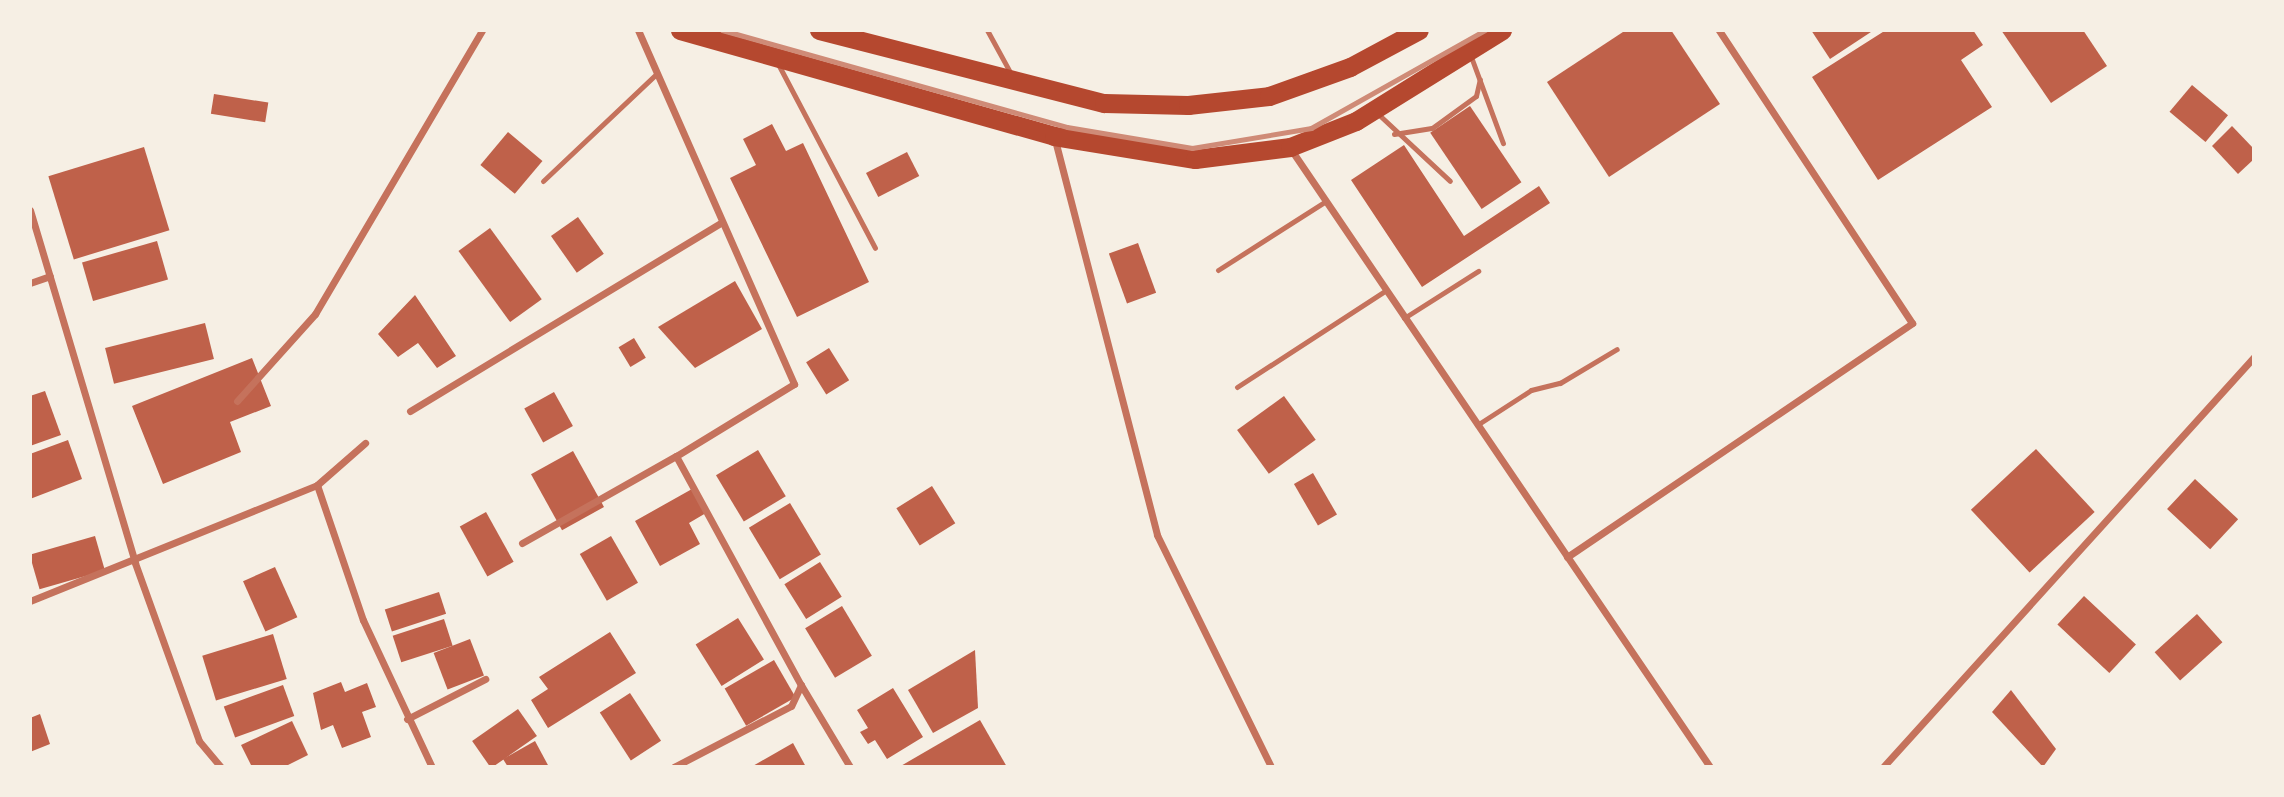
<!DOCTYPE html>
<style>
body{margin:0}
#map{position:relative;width:2284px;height:797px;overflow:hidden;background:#f6efe4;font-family:"Roboto Serif",serif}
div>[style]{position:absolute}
.building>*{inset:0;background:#bf614a;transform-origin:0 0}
.service>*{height:5px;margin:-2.5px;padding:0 2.5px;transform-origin:2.5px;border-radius:2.5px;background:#c5725c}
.minor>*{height:7px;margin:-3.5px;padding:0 3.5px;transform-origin:3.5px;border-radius:3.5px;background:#c5725c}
.trunk>*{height:19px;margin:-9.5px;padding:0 9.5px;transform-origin:9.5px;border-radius:9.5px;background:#b5482f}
.rail>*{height:5px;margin:-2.5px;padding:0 2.5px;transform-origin:2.5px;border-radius:2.5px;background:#cf8b77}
span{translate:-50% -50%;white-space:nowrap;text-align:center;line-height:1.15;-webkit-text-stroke:7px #f6efe4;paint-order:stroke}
.frame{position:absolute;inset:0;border:32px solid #f6efe4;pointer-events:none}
</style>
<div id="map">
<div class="building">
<div style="clip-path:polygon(1626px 30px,1671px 30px,1720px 104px,1609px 177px,1547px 82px)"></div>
<div style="clip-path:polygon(1811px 30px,1874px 30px,1830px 59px)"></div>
<div style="clip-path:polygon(1886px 30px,1973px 30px,1983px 45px,1961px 60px,1992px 107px,1878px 180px,1812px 77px)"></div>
<div style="clip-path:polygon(2001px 30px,2083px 30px,2107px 66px,2051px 103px)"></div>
<div style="left:2192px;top:85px;width:47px;height:35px;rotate:40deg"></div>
<div style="left:214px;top:94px;width:55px;height:20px;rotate:9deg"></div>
<div style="left:1470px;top:106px;width:92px;height:48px;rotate:56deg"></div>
<div style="clip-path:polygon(772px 124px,786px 151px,803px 143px,869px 282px,797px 317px,730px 178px,756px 165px,743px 139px)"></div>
<div style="clip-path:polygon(2232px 126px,2254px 149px,2254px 159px,2238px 174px,2212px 146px)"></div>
<div style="left:508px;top:132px;width:45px;height:43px;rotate:40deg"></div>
<div style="clip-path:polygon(1404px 145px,1464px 236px,1539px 186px,1550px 203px,1422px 287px,1351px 180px)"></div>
<div style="left:144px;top:147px;width:87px;height:100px;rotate:73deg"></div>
<div style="left:907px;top:152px;width:27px;height:46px;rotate:63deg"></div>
<div style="left:578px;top:217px;width:45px;height:33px;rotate:55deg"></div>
<div style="left:490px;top:228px;width:88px;height:39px;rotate:54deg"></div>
<div style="left:157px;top:241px;width:40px;height:78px;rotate:74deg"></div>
<div style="left:1138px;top:243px;width:53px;height:31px;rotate:70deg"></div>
<div style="clip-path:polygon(735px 281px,762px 329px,695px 368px,658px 327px)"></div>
<div style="clip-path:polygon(415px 295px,456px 356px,437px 368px,418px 343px,398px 357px,378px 334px)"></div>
<div style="left:205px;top:323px;width:37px;height:103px;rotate:76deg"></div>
<div style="left:634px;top:338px;width:23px;height:18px;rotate:59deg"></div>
<div style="left:829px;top:348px;width:38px;height:27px;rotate:58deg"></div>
<div style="clip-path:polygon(252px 358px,271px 406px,230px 422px,241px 452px,163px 484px,132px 406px)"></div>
<div style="clip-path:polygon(45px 391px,61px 435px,30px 446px,30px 396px)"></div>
<div style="left:554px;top:392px;width:39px;height:34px;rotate:61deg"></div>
<div style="left:1284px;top:396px;width:54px;height:58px;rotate:54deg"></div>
<div style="clip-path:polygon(68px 440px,82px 479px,30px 499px,30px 454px)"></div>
<div style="left:2036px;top:449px;width:86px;height:89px;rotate:47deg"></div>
<div style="left:758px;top:450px;width:54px;height:49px;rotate:59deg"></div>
<div style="left:573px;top:451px;width:64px;height:48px;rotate:61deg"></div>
<div style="left:1313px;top:473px;width:48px;height:22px;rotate:60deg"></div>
<div style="left:2195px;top:479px;width:59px;height:41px;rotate:43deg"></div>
<div style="left:932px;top:486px;width:44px;height:42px;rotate:58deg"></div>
<div style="clip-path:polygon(692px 489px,706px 513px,689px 523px,700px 544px,660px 566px,635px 521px)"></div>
<div style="left:790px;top:503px;width:60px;height:48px;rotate:59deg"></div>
<div style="left:486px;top:512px;width:57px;height:30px;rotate:61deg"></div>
<div style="left:95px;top:536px;width:36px;height:68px;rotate:74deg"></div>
<div style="left:611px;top:536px;width:54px;height:36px;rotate:60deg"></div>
<div style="left:820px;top:562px;width:41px;height:42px;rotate:58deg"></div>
<div style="left:275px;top:567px;width:55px;height:35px;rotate:66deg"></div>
<div style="left:439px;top:592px;width:23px;height:57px;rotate:72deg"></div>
<div style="left:2084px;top:596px;width:71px;height:39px;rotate:43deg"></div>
<div style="left:842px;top:606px;width:58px;height:43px;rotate:59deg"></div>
<div style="left:2197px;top:614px;width:38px;height:57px;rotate:48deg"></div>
<div style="left:738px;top:618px;width:49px;height:50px;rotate:58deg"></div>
<div style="left:444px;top:619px;width:28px;height:54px;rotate:72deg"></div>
<div style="clip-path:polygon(610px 632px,636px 673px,548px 728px,531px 700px,548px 689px,539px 677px)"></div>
<div style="left:273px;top:634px;width:47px;height:74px;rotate:73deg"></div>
<div style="left:470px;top:639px;width:39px;height:39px;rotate:69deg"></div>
<div style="clip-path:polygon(975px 650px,978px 708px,933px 733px,908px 690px)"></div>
<div style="left:774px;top:660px;width:43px;height:57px;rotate:60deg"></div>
<div style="clip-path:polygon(341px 682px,345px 692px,367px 683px,376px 707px,362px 712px,371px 737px,342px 748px,333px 725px,321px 730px,313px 693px)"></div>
<div style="left:283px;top:685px;width:33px;height:63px;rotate:70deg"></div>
<div style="clip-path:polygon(893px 688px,923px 737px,887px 759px,875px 740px,868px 744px,860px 732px,868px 728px,857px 710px)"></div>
<div style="clip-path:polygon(2011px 690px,2056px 749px,2043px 767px,1992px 712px)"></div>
<div style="left:630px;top:693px;width:57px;height:36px;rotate:57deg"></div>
<div style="left:518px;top:709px;width:33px;height:56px;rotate:55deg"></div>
<div style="clip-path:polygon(40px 714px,50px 744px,30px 752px,30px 718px)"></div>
<div style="clip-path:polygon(980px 720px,1007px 767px,899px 767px)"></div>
<div style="clip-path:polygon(292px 721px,308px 755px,284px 767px,252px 767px,241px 745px)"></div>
<div style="clip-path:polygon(535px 741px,549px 767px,508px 767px,503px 759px)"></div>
<div style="clip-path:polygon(793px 743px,806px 767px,751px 767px)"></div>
</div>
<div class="service">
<div style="left:987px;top:30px;width:48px;rotate:61.3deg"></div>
<div style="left:1470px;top:54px;width:95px;rotate:69.7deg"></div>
<div style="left:777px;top:62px;width:210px;rotate:62.2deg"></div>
<div style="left:1376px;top:112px;width:101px;rotate:43deg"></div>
<div style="left:1394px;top:134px;width:38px;rotate:-9deg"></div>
<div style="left:1432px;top:128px;width:54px;rotate:-36deg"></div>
<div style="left:1476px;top:96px;width:17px;rotate:-77deg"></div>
<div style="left:543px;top:181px;width:156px;rotate:-43.4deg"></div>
<div style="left:1218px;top:270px;width:128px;rotate:-32.6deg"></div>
<div style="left:1404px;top:318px;width:88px;rotate:-32.4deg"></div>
<div style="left:1237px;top:387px;width:176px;rotate:-33deg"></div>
<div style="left:1477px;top:425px;width:64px;rotate:-32.9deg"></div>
<div style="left:1531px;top:390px;width:30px;rotate:-14deg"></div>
<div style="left:1560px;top:383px;width:66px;rotate:-30.8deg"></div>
</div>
<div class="minor">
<div style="left:638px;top:30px;width:387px;rotate:66.2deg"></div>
<div style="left:794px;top:384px;width:138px;rotate:148.6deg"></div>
<div style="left:676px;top:456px;width:261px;rotate:61.4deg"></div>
<div style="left:801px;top:685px;width:23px;rotate:115deg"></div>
<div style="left:791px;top:706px;width:132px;rotate:152.5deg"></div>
<div style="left:1055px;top:140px;width:408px;rotate:75.5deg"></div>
<div style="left:1157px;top:535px;width:258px;rotate:63.8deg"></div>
<div style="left:1290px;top:148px;width:748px;rotate:55.84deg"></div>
<div style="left:30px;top:210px;width:368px;rotate:73.4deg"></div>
<div style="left:135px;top:563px;width:189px;rotate:70.2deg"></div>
<div style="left:199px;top:741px;width:34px;rotate:50deg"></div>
<div style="left:30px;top:283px;width:21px;rotate:-19deg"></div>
<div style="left:237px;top:401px;width:117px;rotate:-48.1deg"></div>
<div style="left:315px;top:314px;width:329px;rotate:-59.5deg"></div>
<div style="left:410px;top:411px;width:363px;rotate:-31.2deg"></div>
<div style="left:317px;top:485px;width:143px;rotate:71.2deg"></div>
<div style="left:363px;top:620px;width:162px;rotate:64.9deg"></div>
<div style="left:522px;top:543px;width:177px;rotate:-29.5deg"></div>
<div style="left:1567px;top:557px;width:417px;rotate:-34.1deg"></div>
<div style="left:1912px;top:323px;width:351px;rotate:-123.4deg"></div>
<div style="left:30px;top:601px;width:310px;rotate:-22deg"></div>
<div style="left:317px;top:485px;width:64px;rotate:-41.2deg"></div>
<div style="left:801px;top:685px;width:96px;rotate:59.1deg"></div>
<div style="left:407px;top:719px;width:88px;rotate:-27.1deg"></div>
<div style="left:1883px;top:767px;width:553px;rotate:-47.86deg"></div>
</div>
<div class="trunk">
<div style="left:680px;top:30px;width:389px;rotate:15.8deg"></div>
<div style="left:1054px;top:136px;width:143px;rotate:9.3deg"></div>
<div style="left:1195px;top:159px;width:96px;rotate:-7.2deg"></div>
<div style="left:1290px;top:147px;width:71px;rotate:-21.5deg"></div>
<div style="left:1356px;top:121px;width:172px;rotate:-31.9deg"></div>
<div style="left:819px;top:30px;width:294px;rotate:14.4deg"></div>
<div style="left:1104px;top:103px;width:84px;rotate:1.4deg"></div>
<div style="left:1188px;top:105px;width:81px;rotate:-6.3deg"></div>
<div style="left:1269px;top:96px;width:86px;rotate:-19.7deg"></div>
<div style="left:1350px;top:67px;width:78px;rotate:-28.2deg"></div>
</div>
<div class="rail">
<div style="left:722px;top:30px;width:358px;rotate:15.7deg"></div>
<div style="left:1067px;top:127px;width:127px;rotate:9.5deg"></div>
<div style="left:1192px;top:148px;width:121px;rotate:-9.5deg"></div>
<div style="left:1311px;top:128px;width:200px;rotate:-29.4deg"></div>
</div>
<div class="frame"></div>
</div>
